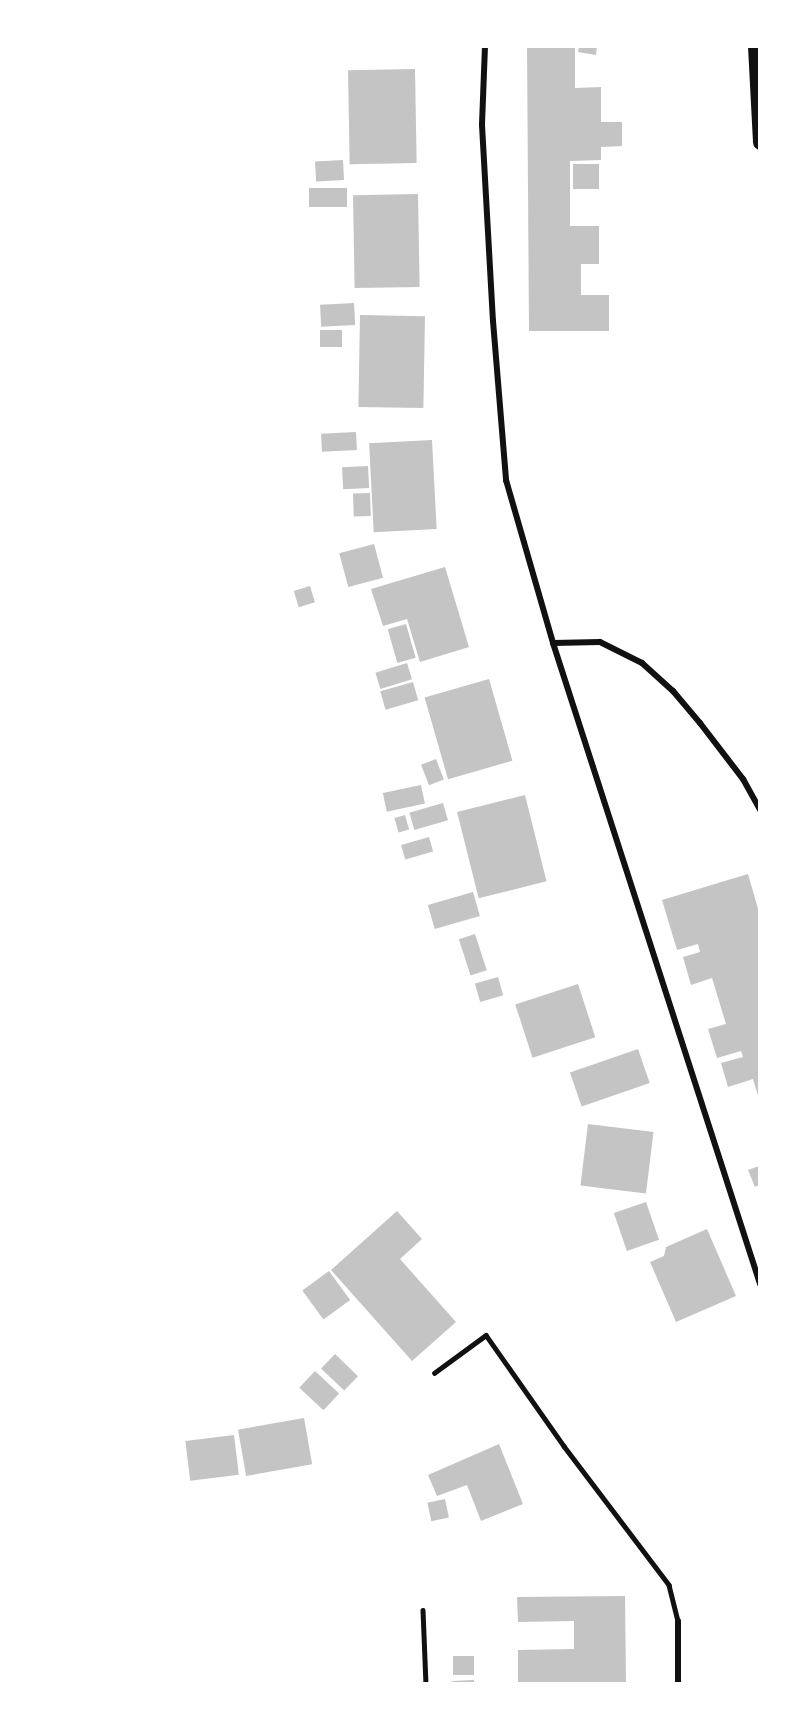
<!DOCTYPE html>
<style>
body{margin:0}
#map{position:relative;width:806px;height:1730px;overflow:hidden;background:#fff;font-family:"PT Sans Narrow",sans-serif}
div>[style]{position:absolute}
.building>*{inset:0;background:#c4c4c4;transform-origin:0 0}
.service>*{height:4.5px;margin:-2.25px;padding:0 2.25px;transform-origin:2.25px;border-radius:2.25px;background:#111}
.minor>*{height:6px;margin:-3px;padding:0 3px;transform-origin:3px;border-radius:3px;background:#111}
.primary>*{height:15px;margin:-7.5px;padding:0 7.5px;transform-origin:7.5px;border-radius:7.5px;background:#111}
span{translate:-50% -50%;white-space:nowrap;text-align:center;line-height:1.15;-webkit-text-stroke:6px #fff;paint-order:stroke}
.frame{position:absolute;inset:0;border:48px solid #fff;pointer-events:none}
</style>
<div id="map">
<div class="building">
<div style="clip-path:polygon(527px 46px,575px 46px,575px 88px,601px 87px,601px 122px,622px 122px,622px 146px,601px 147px,601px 160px,570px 161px,570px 226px,599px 226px,599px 264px,581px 264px,581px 295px,609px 295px,609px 331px,529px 331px)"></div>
<div style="clip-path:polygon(579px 46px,597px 46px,596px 55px,578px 52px)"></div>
<div style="left:415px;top:69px;width:94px;height:67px;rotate:89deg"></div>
<div style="left:343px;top:160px;width:20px;height:28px;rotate:87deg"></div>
<div style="left:573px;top:164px;width:26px;height:25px"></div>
<div style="left:309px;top:188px;width:38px;height:19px"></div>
<div style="left:418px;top:194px;width:93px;height:65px;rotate:89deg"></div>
<div style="left:354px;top:303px;width:22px;height:34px;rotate:87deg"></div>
<div style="left:360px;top:315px;width:65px;height:92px;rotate:1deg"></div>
<div style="left:320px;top:330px;width:22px;height:17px"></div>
<div style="left:356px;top:432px;width:18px;height:35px;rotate:87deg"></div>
<div style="left:432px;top:440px;width:89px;height:63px;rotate:87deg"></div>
<div style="left:368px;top:466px;width:22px;height:26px;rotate:87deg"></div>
<div style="left:370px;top:493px;width:23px;height:17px;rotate:88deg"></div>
<div style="left:374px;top:544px;width:35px;height:36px;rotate:75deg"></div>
<div style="clip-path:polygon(445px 567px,469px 647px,420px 662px,407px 619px,383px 626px,371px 589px)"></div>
<div style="left:310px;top:586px;width:17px;height:17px;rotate:73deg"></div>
<div style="left:406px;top:624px;width:35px;height:19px;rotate:74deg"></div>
<div style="left:407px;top:663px;width:17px;height:33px;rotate:73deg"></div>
<div style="left:489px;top:679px;width:85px;height:67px;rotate:74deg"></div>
<div style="left:413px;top:682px;width:19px;height:34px;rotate:74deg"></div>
<div style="left:436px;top:759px;width:22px;height:16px;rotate:69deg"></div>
<div style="left:421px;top:785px;width:19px;height:39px;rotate:78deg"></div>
<div style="left:525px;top:795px;width:89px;height:70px;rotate:76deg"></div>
<div style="left:443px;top:803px;width:18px;height:35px;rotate:74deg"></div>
<div style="left:405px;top:815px;width:15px;height:11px;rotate:74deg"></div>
<div style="left:429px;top:837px;width:15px;height:29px;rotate:74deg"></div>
<div style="clip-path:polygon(748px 874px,759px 912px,759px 1099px,753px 1079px,728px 1087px,721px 1063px,743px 1057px,741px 1051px,717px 1058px,708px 1029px,726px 1024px,712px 978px,691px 985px,683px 957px,700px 952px,698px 944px,677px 950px,662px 900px)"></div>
<div style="left:473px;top:892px;width:25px;height:47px;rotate:74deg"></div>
<div style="left:475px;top:934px;width:38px;height:17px;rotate:72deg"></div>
<div style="left:498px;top:977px;width:19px;height:24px;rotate:74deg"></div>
<div style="left:578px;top:984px;width:56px;height:66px;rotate:72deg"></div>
<div style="left:638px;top:1049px;width:36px;height:72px;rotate:71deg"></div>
<div style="left:588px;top:1124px;width:66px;height:62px;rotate:7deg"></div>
<div style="clip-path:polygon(759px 1166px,759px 1185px,755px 1187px,748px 1170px)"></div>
<div style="left:646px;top:1202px;width:40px;height:34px;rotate:71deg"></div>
<div style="clip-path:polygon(397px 1211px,422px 1239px,400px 1259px,456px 1322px,412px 1361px,331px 1270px)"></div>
<div style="clip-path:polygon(707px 1229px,736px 1296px,676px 1322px,650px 1262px,664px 1256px,666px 1247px)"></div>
<div style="left:329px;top:1271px;width:36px;height:33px;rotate:54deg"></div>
<div style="left:335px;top:1354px;width:32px;height:20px;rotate:44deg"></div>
<div style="left:315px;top:1371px;width:33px;height:23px;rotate:43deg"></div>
<div style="left:304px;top:1418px;width:47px;height:67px;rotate:80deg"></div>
<div style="left:234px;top:1435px;width:40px;height:49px;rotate:83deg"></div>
<div style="clip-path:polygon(499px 1444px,523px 1504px,481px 1521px,467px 1485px,437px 1496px,428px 1475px)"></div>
<div style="left:445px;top:1499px;width:19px;height:18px;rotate:78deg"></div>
<div style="clip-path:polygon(625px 1596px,626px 1683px,518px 1683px,518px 1650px,574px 1649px,574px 1621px,518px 1622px,517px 1597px)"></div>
<div style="left:453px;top:1656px;width:21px;height:19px"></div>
<div style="clip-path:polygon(474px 1680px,474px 1683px,452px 1683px,452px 1681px)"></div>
</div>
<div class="service">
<div style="left:434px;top:1373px;width:64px;rotate:-36.2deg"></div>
<div style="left:486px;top:1335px;width:136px;rotate:54.9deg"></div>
<div style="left:564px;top:1446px;width:174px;rotate:52.9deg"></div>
<div style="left:669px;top:1585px;width:37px;rotate:76deg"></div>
<div style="left:423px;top:1610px;width:74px;rotate:87.7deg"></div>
</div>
<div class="minor">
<div style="left:485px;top:46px;width:79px;rotate:92.2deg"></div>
<div style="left:482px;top:125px;width:196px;rotate:86.8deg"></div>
<div style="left:493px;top:321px;width:160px;rotate:85.3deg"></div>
<div style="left:506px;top:480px;width:170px;rotate:73.9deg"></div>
<div style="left:553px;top:643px;width:674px;rotate:72.1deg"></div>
<div style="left:553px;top:643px;width:47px;rotate:-1.2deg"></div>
<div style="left:600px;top:642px;width:47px;rotate:26.6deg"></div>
<div style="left:642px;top:663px;width:42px;rotate:42.1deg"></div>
<div style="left:673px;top:691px;width:42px;rotate:49.8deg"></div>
<div style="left:700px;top:723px;width:71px;rotate:52.5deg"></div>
<div style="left:743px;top:779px;width:35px;rotate:61deg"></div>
<div style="left:678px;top:1621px;width:63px;rotate:90deg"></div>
</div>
<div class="primary">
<div style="left:755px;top:46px;width:96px;rotate:87deg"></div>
</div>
<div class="frame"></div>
</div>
